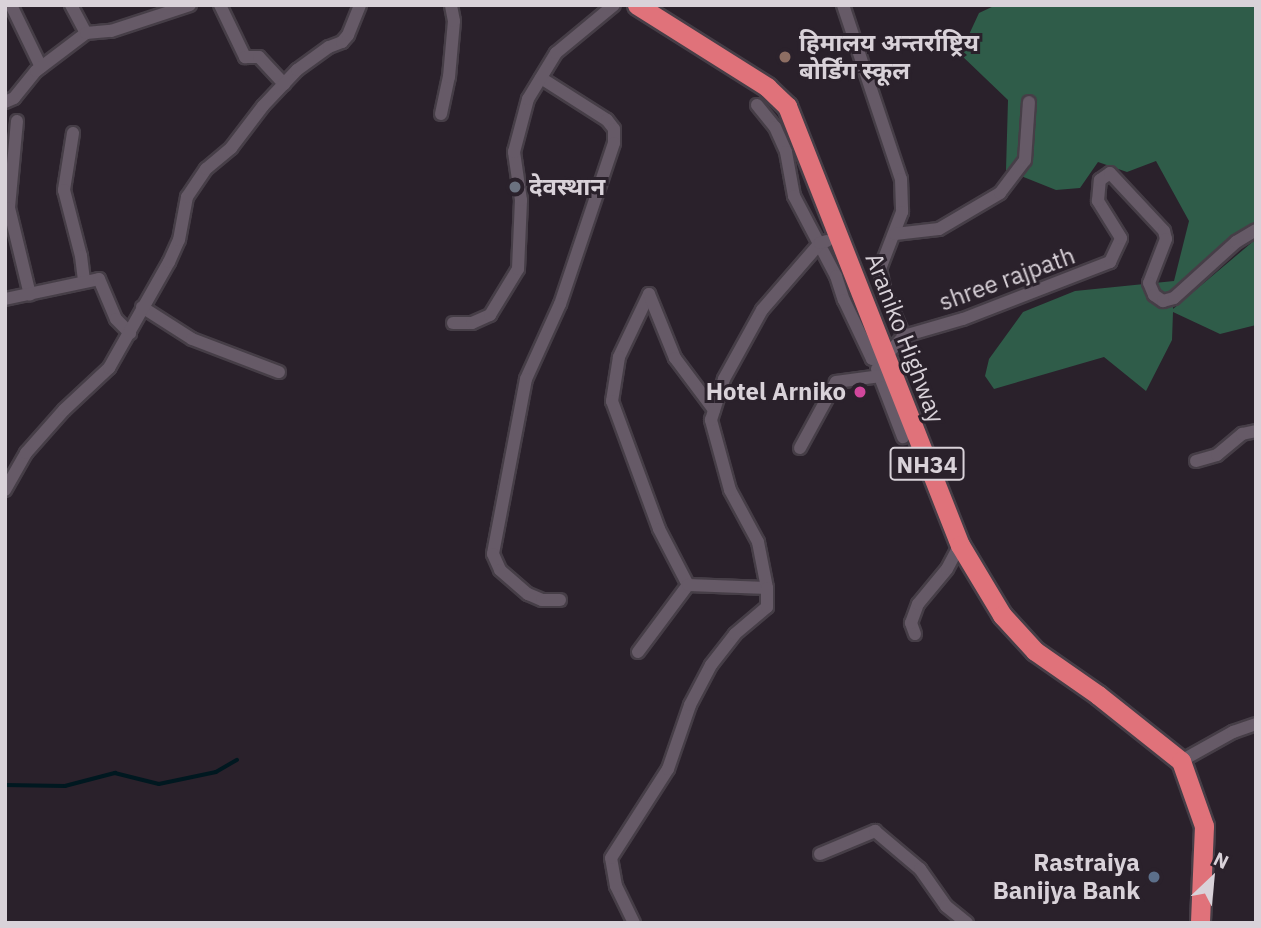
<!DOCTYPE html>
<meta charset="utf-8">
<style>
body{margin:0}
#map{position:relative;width:1261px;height:928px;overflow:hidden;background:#2a212b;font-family:"IBM Plex Sans","Noto Sans Devanagari",sans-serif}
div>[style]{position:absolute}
.forest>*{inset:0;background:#2f5c49}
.stream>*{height:3.5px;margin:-1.75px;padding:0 1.75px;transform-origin:1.75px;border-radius:1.75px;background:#001820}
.roads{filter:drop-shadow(2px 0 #463e47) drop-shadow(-2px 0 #463e47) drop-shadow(0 2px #463e47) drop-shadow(0 -2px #463e47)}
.minor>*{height:12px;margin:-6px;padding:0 6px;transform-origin:6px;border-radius:6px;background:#665a67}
.trunk>*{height:19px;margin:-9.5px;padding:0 9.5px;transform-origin:9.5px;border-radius:9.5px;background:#e0727a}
.dots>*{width:19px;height:19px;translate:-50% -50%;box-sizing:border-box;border:4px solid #2a212b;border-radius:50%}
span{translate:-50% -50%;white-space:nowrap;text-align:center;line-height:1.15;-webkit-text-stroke:6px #2a212b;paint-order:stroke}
.shield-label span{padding:2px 5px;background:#2a212b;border:2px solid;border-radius:5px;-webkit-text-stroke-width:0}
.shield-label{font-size:23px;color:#d9d2d9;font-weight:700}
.poi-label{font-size:24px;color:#d9d2d9;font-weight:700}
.left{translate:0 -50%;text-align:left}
.right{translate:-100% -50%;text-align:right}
.street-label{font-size:24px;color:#d9d2d9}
.frame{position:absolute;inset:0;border:7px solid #d9d2d9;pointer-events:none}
.north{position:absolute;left:1177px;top:844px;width:70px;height:70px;-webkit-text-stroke:5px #2a212b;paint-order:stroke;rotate:26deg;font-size:19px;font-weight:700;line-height:28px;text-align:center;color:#d9d2d9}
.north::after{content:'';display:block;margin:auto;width:24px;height:32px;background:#d9d2d9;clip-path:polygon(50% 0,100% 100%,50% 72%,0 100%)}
</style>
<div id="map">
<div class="forest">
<div style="clip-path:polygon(996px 5px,1256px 5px,1256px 221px,1233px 237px,1174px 299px,1173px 309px,1256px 239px,1256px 325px,1220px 334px,1173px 312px,1172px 340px,1146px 391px,1104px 357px,994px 389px,985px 376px,989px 359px,1023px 312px,1075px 291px,1174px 281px,1189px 221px,1156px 161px,1127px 172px,1098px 162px,1080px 188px,1056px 190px,1006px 170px,1008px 100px,960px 54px,979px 13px)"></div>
</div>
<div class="stream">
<div style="left:5px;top:785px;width:60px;rotate:1deg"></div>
<div style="left:65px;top:786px;width:52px;rotate:-14.6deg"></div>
<div style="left:115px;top:773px;width:45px;rotate:14deg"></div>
<div style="left:159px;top:784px;width:58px;rotate:-11.9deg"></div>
<div style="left:216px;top:772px;width:24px;rotate:-30deg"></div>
</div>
<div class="roads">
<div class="minor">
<div style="left:11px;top:5px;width:69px;rotate:64.2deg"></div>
<div style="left:71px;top:5px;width:32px;rotate:62deg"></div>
<div style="left:220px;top:5px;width:58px;rotate:64.3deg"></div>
<div style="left:245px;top:57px;width:14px"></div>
<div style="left:259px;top:57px;width:37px;rotate:47deg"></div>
<div style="left:843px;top:5px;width:183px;rotate:71.6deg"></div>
<div style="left:901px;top:179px;width:33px;rotate:88deg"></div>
<div style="left:902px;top:212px;width:61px;rotate:111.1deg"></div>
<div style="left:880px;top:269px;width:25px;rotate:78deg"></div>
<div style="left:885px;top:293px;width:47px;rotate:66.2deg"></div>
<div style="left:541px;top:78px;width:78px;rotate:32.5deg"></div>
<div style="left:607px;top:120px;width:11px;rotate:52deg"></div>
<div style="left:614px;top:129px;width:14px;rotate:90deg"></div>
<div style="left:614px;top:143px;width:170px;rotate:108.5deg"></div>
<div style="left:560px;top:304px;width:82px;rotate:114.4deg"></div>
<div style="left:526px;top:379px;width:178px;rotate:100.7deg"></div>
<div style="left:493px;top:554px;width:17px;rotate:66deg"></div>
<div style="left:500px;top:570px;width:37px;rotate:41deg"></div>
<div style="left:528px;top:594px;width:15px;rotate:23deg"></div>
<div style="left:542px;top:600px;width:18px"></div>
<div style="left:5px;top:102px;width:10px;rotate:-24deg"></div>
<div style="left:14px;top:98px;width:35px;rotate:-51deg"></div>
<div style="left:36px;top:71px;width:63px;rotate:-37.2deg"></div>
<div style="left:86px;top:33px;width:25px;rotate:-5deg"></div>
<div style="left:111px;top:31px;width:83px;rotate:-18.2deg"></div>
<div style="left:757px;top:105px;width:28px;rotate:51deg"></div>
<div style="left:775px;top:127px;width:27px;rotate:66deg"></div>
<div style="left:786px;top:152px;width:45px;rotate:79.7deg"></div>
<div style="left:794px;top:196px;width:90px;rotate:62.3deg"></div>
<div style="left:836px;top:276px;width:25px;rotate:72deg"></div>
<div style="left:844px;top:300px;width:65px;rotate:64.6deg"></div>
<div style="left:872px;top:359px;width:13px;rotate:-9deg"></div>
<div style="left:885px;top:357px;width:28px;rotate:-48deg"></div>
<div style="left:904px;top:336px;width:61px;rotate:-16.1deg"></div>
<div style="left:963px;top:319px;width:158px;rotate:-21.2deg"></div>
<div style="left:1110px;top:262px;width:26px;rotate:-65deg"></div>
<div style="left:1121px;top:238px;width:44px;rotate:-121.9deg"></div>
<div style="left:1098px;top:201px;width:21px;rotate:-85deg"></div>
<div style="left:1100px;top:180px;width:12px;rotate:-35deg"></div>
<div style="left:1110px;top:173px;width:79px;rotate:47deg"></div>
<div style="left:1164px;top:231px;width:8px;rotate:76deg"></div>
<div style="left:1166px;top:239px;width:47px;rotate:111.1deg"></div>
<div style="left:1149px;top:283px;width:13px;rotate:67deg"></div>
<div style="left:1154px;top:295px;width:11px;rotate:34deg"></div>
<div style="left:1163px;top:301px;width:11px;rotate:-15deg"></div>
<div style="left:1174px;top:298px;width:84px;rotate:-42.1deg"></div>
<div style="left:1236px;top:242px;width:23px;rotate:-31deg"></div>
<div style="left:441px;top:114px;width:38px;rotate:-78deg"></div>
<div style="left:449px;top:77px;width:56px;rotate:-84.9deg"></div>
<div style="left:454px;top:21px;width:16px;rotate:-101deg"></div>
<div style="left:17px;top:121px;width:87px;rotate:95.3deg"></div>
<div style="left:9px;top:208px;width:89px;rotate:76.4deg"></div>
<div style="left:73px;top:133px;width:58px;rotate:99deg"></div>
<div style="left:64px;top:190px;width:68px;rotate:75.6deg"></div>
<div style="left:81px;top:256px;width:25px;rotate:83deg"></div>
<div style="left:895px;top:234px;width:44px;rotate:-6.5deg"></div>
<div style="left:939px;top:229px;width:71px;rotate:-30.5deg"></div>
<div style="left:1000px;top:193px;width:41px;rotate:-52.9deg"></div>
<div style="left:1025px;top:160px;width:58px;rotate:-86.1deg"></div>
<div style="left:649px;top:294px;width:70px;rotate:115.5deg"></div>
<div style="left:619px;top:357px;width:45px;rotate:99deg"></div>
<div style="left:612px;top:401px;width:136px;rotate:69.8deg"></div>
<div style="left:659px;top:529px;width:63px;rotate:62.6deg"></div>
<div style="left:649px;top:294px;width:69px;rotate:67.9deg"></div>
<div style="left:675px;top:358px;width:65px;rotate:53.1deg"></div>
<div style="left:5px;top:299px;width:96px;rotate:-12deg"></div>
<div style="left:99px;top:279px;width:43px;rotate:67deg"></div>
<div style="left:116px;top:319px;width:20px;rotate:45deg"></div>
<div style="left:142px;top:307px;width:59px;rotate:32.6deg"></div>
<div style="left:192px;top:339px;width:93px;rotate:20.8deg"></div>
<div style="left:453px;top:323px;width:19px"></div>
<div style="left:472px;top:323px;width:20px;rotate:-24deg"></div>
<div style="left:490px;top:315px;width:54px;rotate:-58.7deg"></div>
<div style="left:518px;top:269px;width:69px;rotate:-87.5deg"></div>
<div style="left:521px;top:200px;width:49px;rotate:-98.3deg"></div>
<div style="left:514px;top:152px;width:55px;rotate:-75.2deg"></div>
<div style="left:528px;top:99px;width:54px;rotate:-58.7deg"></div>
<div style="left:556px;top:53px;width:75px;rotate:-39.6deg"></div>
<div style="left:877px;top:369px;width:73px;rotate:69.1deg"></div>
<div style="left:800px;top:448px;width:75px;rotate:-61.4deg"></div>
<div style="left:836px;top:382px;width:45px;rotate:-7.6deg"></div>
<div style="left:1196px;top:461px;width:22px;rotate:-16deg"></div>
<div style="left:1217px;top:455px;width:33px;rotate:-40deg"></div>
<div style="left:1242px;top:434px;width:14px;rotate:-12deg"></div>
<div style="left:5px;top:490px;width:43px;rotate:-60.4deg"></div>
<div style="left:26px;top:453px;width:57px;rotate:-48.5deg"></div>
<div style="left:64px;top:410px;width:62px;rotate:-43deg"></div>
<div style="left:109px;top:368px;width:122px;rotate:-60.5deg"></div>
<div style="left:169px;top:262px;width:24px;rotate:-66deg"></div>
<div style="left:179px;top:240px;width:44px;rotate:-79.5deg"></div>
<div style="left:187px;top:197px;width:34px;rotate:-56deg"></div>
<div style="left:206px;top:169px;width:33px;rotate:-40deg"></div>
<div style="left:231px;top:148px;width:53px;rotate:-52.7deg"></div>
<div style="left:263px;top:106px;width:50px;rotate:-46.6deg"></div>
<div style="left:297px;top:70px;width:39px;rotate:-36deg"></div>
<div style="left:329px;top:47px;width:14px;rotate:-21deg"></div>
<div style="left:342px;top:42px;width:9px;rotate:-49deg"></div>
<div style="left:348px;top:35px;width:32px;rotate:-68deg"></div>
<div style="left:915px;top:634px;width:12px;rotate:-110deg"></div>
<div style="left:911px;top:623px;width:20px;rotate:-70deg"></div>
<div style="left:918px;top:604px;width:45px;rotate:-50.4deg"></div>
<div style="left:947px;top:569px;width:27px;rotate:-62deg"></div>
<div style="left:638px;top:652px;width:84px;rotate:-53.3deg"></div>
<div style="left:688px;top:585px;width:79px;rotate:2.2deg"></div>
<div style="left:767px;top:588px;width:47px;rotate:-101.1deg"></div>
<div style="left:758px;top:542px;width:59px;rotate:-118.3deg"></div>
<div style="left:730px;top:490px;width:73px;rotate:-105.2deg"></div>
<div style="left:711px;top:420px;width:43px;rotate:-72.4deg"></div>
<div style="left:724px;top:379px;width:79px;rotate:-61.2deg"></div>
<div style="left:762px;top:310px;width:89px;rotate:-49.1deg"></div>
<div style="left:820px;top:243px;width:7px;rotate:-16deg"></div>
<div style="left:1181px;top:761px;width:60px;rotate:-29.1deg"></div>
<div style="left:1233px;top:732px;width:24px;rotate:-19deg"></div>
<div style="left:820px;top:854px;width:60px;rotate:-22.7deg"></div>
<div style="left:875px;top:831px;width:59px;rotate:40.2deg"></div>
<div style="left:920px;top:869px;width:45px;rotate:54.9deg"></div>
<div style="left:946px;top:906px;width:27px;rotate:39deg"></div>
<div style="left:634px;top:923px;width:41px;rotate:-115.9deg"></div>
<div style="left:616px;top:886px;width:28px;rotate:-100deg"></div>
<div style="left:611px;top:858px;width:106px;rotate:-57.4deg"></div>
<div style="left:668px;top:769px;width:68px;rotate:-71deg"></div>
<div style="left:690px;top:705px;width:45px;rotate:-62.3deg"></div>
<div style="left:711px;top:665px;width:39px;rotate:-52deg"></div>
<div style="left:735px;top:634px;width:42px;rotate:-40.2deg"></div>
<div style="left:767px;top:607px;width:19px;rotate:-90deg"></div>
</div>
<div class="trunk">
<div style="left:637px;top:5px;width:154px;rotate:32.2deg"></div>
<div style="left:767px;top:87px;width:28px;rotate:44deg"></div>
<div style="left:787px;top:106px;width:472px;rotate:68.5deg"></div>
<div style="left:960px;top:545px;width:82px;rotate:59deg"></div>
<div style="left:1002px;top:615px;width:49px;rotate:47.5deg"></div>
<div style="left:1035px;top:651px;width:77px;rotate:34.9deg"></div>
<div style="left:1098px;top:695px;width:106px;rotate:38.5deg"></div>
<div style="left:1181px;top:761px;width:69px;rotate:70.5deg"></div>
<div style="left:1204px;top:826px;width:97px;rotate:92.4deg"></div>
</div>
</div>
<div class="dots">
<div style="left:785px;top:57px;background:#8d6e63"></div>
<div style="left:515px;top:187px;background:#6b7280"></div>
<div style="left:860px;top:392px;background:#d1479c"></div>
<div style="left:1154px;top:877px;background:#5c6f8a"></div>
</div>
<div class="shield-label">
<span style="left:927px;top:464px">NH34</span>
</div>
<div class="poi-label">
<span class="left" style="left:799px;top:57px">हिमालय अन्तर्राष्ट्रिय<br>बोर्डिंग स्कूल</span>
<span class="left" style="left:529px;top:187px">देवस्थान</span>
<span class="right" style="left:846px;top:392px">Hotel Arniko</span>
<span class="right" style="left:1140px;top:877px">Rastraiya<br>Banijya Bank</span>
</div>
<div class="street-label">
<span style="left:1007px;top:279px;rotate:-20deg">shree rajpath</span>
<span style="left:905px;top:338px;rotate:69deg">Araniko Highway</span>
</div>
<div class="frame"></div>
<div class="north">N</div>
</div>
